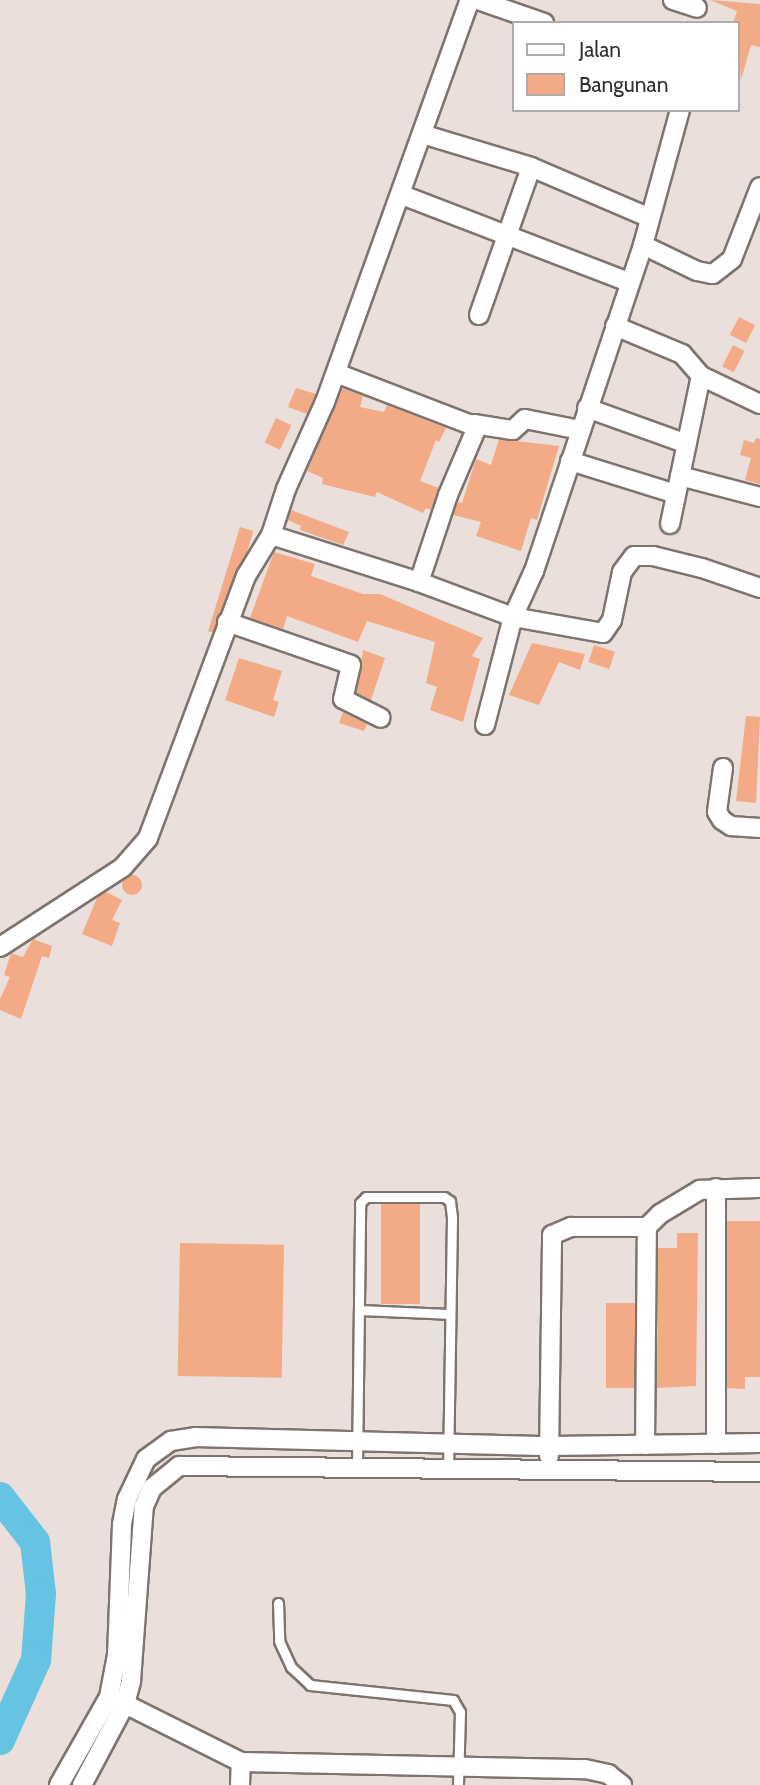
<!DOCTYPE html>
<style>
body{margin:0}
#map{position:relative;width:760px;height:1785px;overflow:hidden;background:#eadfda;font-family:Cabin,sans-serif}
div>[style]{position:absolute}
.river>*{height:30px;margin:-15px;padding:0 15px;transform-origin:15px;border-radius:15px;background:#67c3e2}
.building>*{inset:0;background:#f2ab86;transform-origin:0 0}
.round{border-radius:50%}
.roads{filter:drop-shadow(2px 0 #7e746f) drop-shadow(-2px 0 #7e746f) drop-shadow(0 2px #7e746f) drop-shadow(0 -2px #7e746f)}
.lane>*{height:9px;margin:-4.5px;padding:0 4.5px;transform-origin:4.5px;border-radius:4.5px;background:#fff}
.street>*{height:18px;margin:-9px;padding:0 9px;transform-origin:9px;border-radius:9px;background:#fff}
span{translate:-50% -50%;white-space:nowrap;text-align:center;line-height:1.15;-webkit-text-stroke:5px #fff;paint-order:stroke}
.legend{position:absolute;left:512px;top:21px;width:228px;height:91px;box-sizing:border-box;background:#fff;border:2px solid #adabab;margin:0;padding:9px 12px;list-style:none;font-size:21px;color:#322e2c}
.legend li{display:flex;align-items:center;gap:14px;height:35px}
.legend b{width:35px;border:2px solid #adabab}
</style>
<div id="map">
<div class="river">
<div style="left:0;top:1497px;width:57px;rotate:52.1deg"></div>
<div style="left:35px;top:1542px;width:52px;rotate:83.4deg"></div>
<div style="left:41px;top:1594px;width:66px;rotate:94.3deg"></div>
<div style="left:36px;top:1660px;width:88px;rotate:114.2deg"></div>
</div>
<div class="building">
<div style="clip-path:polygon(710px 0,760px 4px,760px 47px,751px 45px,741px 80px,737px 23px,733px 23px,737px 11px)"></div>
<div style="left:739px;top:317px;width:18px;height:20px;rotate:27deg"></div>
<div style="left:733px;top:345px;width:13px;height:24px;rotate:27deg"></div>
<div style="clip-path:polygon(296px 388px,316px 394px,307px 414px,288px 407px)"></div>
<div style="clip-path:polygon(342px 388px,363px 396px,360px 407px,384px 412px,387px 405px,446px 428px,439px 442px,436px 440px,420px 481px,439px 488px,431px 510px,426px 508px,423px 513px,377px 492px,375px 497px,322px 484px,323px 478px,307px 471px)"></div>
<div style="left:276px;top:418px;width:17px;height:27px;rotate:25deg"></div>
<div style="clip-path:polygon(756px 438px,760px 439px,760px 484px,745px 480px,751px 458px,740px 455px,744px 440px,754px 443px)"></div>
<div style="clip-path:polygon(499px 439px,559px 446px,537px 520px,531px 518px,521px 551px,476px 536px,481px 522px,453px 515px,458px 502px,462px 503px,476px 459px,491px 465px)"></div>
<div style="clip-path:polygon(291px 510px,349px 532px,343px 545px,300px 530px,301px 526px,288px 520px)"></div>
<div style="left:240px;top:527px;width:14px;height:109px;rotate:17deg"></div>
<div style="clip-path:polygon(274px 552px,315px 564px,311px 576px,363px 594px,380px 594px,483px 638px,472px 656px,480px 659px,463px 722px,430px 710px,437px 687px,426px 683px,435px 642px,367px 621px,358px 642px,287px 616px,283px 629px,250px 618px)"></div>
<div style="clip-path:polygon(532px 643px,585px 654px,580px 670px,559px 662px,539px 705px,509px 695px)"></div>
<div style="left:594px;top:645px;width:22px;height:18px;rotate:18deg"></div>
<div style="clip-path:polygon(363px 650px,385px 658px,371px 700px,356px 693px)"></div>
<div style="clip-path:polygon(239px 658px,282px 671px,273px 700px,279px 702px,274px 717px,225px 700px)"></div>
<div style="clip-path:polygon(343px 712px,367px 724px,364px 731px,339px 723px)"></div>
<div style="clip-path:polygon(746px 716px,760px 717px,756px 803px,736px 801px)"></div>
<div class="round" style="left:122px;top:875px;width:20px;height:20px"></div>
<div style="clip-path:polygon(106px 892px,122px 900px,112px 920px,120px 923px,112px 946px,82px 934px,97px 898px)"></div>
<div style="clip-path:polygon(33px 939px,52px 946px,49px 958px,42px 956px,21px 1019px,0 1010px,0 999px,10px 977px,4px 975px,11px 953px,23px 957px)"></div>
<div style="left:381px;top:1204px;width:39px;height:100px"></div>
<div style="clip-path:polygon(727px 1221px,760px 1221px,760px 1377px,745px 1377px,745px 1389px,727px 1388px)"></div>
<div style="clip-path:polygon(677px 1233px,698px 1233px,696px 1386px,657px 1388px,658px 1248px,677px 1248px)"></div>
<div style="left:180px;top:1243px;width:104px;height:133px;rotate:1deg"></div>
<div style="left:606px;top:1303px;width:29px;height:85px"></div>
</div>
<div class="roads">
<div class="lane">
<div style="left:359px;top:1310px;width:90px;rotate:2.5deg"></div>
<div style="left:357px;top:1467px;width:264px;rotate:-89.3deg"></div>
<div style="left:360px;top:1203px;width:8px;rotate:-45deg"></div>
<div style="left:366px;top:1197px;width:78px"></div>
<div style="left:444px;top:1197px;width:7px;rotate:34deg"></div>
<div style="left:450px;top:1201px;width:16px;rotate:83deg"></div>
<div style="left:452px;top:1217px;width:250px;rotate:90.9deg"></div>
<div style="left:278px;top:1603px;width:38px;rotate:88deg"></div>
<div style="left:279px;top:1641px;width:29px;rotate:65deg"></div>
<div style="left:291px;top:1667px;width:26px;rotate:43deg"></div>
<div style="left:310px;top:1685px;width:144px;rotate:6deg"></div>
<div style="left:453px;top:1700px;width:14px;rotate:60deg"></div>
<div style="left:460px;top:1712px;width:73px;rotate:91.6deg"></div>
</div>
<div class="street">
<div style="left:478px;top:0;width:70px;rotate:19.2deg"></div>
<div style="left:673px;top:0;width:25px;rotate:18deg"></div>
<div style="left:422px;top:134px;width:114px;rotate:16.8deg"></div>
<div style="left:531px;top:167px;width:129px;rotate:23.2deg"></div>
<div style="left:402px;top:195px;width:243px;rotate:21deg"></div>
<div style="left:643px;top:245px;width:60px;rotate:25.7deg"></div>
<div style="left:697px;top:271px;width:16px;rotate:11deg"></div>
<div style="left:713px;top:274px;width:24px;rotate:-38deg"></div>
<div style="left:732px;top:259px;width:77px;rotate:-68.7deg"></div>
<div style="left:479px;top:315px;width:157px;rotate:-70.6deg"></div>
<div style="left:615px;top:326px;width:73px;rotate:22.7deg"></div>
<div style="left:682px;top:354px;width:29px;rotate:49deg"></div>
<div style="left:701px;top:376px;width:65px;rotate:25.4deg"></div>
<div style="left:336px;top:373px;width:151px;rotate:21deg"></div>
<div style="left:477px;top:427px;width:74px;rotate:113.1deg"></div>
<div style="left:448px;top:495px;width:92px;rotate:108.4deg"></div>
<div style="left:587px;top:408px;width:106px;rotate:19.8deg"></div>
<div style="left:474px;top:424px;width:39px;rotate:9deg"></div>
<div style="left:513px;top:430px;width:16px;rotate:-43deg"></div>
<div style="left:525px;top:419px;width:56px;rotate:11.3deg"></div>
<div style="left:570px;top:461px;width:111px;rotate:17.3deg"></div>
<div style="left:680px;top:476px;width:83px;rotate:14.7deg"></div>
<div style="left:670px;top:524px;width:151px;rotate:-78.2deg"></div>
<div style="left:271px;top:535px;width:155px;rotate:17.6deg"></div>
<div style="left:419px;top:582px;width:100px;rotate:20.4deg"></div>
<div style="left:513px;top:617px;width:51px;rotate:-65.5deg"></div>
<div style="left:534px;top:571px;width:344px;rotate:-71.5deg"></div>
<div style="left:643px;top:245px;width:140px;rotate:-74.7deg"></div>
<div style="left:227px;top:622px;width:131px;rotate:19.1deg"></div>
<div style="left:351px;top:665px;width:35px;rotate:103deg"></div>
<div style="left:343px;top:699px;width:42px;rotate:26.6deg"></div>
<div style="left:485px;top:725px;width:112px;rotate:-75.5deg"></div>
<div style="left:513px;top:617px;width:91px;rotate:10.1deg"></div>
<div style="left:603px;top:633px;width:16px;rotate:-55deg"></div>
<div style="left:612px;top:620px;width:49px;rotate:-78.2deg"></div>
<div style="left:622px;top:572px;width:20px;rotate:-53deg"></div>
<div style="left:634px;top:556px;width:19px"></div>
<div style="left:653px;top:556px;width:50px;rotate:13.8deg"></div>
<div style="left:702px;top:568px;width:61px;rotate:19deg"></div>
<div style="left:723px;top:768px;width:44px;rotate:97.8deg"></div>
<div style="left:717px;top:812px;width:9px;rotate:58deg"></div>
<div style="left:722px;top:820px;width:11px;rotate:34deg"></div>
<div style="left:731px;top:826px;width:29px;rotate:4deg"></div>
<div style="left:0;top:947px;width:147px;rotate:-33deg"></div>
<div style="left:123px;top:867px;width:38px;rotate:-49deg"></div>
<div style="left:148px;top:838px;width:280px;rotate:-69.5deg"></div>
<div style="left:246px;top:576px;width:48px;rotate:-58.6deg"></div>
<div style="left:271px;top:535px;width:48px;rotate:-71.9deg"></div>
<div style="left:286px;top:489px;width:95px;rotate:-65.9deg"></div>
<div style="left:325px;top:402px;width:427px;rotate:-70.2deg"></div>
<div style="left:716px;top:1444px;width:256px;rotate:-90deg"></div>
<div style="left:645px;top:1445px;width:218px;rotate:-89.5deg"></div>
<div style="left:647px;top:1227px;width:18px;rotate:-45deg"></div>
<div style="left:660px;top:1214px;width:47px;rotate:-31deg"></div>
<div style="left:700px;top:1190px;width:60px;rotate:-1.9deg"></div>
<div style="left:549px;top:1456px;width:221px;rotate:-89.2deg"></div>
<div style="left:552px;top:1235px;width:21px;rotate:-23deg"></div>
<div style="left:571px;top:1227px;width:76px"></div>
<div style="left:115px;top:1699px;width:141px;rotate:26.6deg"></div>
<div style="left:241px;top:1762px;width:344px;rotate:1.2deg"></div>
<div style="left:585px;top:1769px;width:24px;rotate:12deg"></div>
<div style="left:608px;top:1774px;width:18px;rotate:38deg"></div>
<div style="left:59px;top:1785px;width:101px;rotate:-60.4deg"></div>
<div style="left:109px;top:1697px;width:43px;rotate:-79.2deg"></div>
<div style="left:117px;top:1655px;width:131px;rotate:-87.8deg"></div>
<div style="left:122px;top:1524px;width:25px;rotate:-79deg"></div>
<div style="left:127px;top:1499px;width:44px;rotate:-64.6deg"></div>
<div style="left:146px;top:1459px;width:31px;rotate:-36deg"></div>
<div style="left:171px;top:1441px;width:24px;rotate:-9deg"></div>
<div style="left:195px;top:1437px;width:355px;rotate:1.5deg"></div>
<div style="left:550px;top:1446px;width:210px;rotate:-0.8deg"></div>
<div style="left:82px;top:1785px;width:92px;rotate:-62deg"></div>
<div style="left:125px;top:1704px;width:24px;rotate:-75deg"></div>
<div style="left:131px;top:1681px;width:175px;rotate:-85.8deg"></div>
<div style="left:144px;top:1506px;width:20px;rotate:-66deg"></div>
<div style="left:152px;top:1488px;width:35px;rotate:-39deg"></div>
<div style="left:179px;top:1466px;width:581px;rotate:0.59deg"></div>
<div style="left:240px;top:1785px;width:23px;rotate:-88deg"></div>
</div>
</div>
<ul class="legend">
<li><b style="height:9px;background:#fff"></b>Jalan</li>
<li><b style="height:19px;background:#f2ab86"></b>Bangunan</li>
</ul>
</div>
